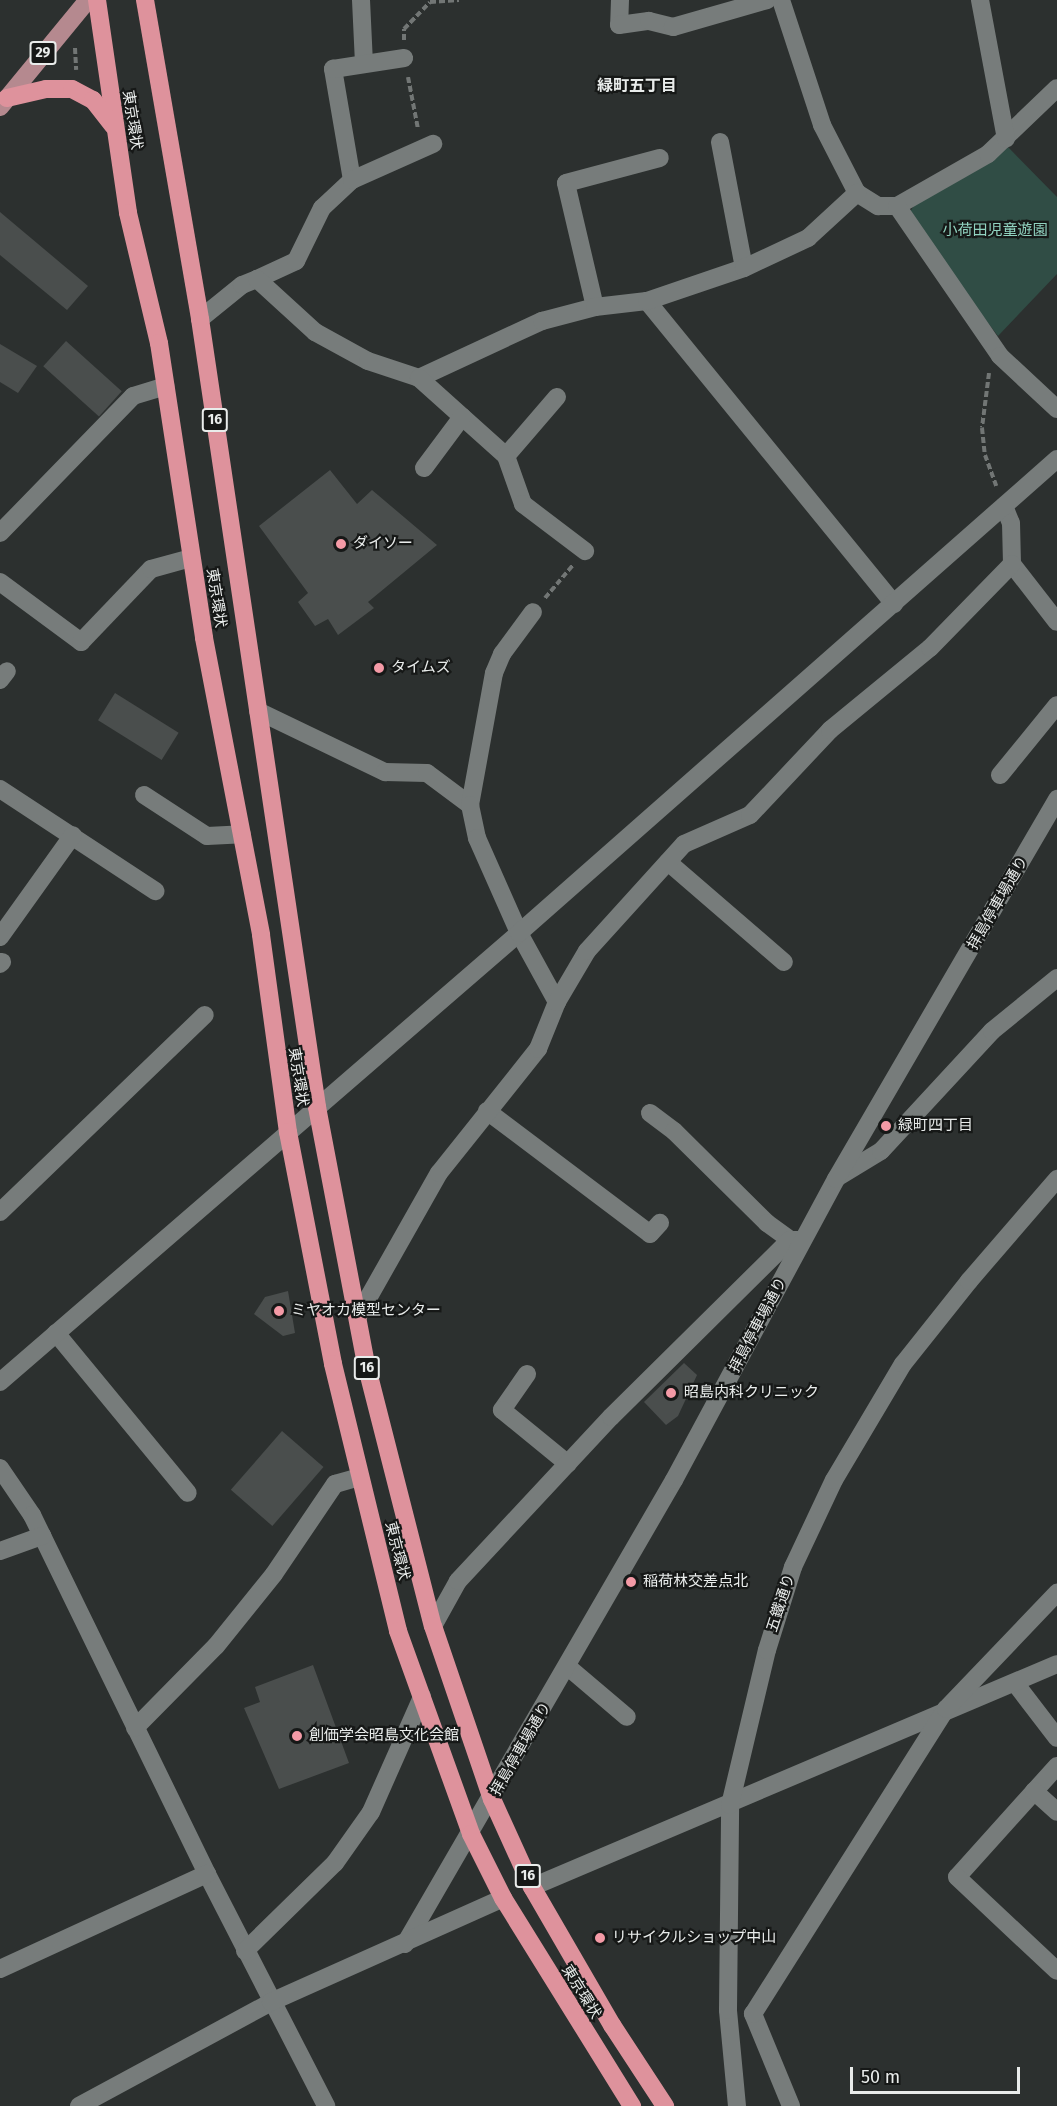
<!DOCTYPE html>
<meta charset="utf-8">
<style>
body{margin:0}
#map{position:relative;width:1057px;height:2106px;overflow:hidden;background:#2c302f;font-family:"Fira Sans","Noto Sans JP",sans-serif}
div>[style]{position:absolute}
.green>*{inset:0;background:#304d45}
.building>*{inset:0;background:#4a4e4d;transform-origin:0 0}
.path>*{height:4px;margin-top:-2px;transform-origin:0;background:repeating-linear-gradient(90deg,#727675 0 6px,transparent 0 9px)}
.minor>*{height:18px;margin:-9px;padding:0 9px;transform-origin:9px;border-radius:9px;background:#777c7b}
.major>*{height:18px;margin:-9px;padding:0 9px;transform-origin:9px;border-radius:9px;background:#b5898f}
.highway>*{height:18px;margin:-9px;padding:0 9px;transform-origin:9px;border-radius:9px;background:#de929c}
.dots>*{width:16px;height:16px;translate:-50% -50%;box-sizing:border-box;border:3px solid #161817;border-radius:50%}
span{translate:-50% -50%;white-space:nowrap;text-align:center;line-height:1.15;-webkit-text-stroke:4.5px #161817;paint-order:stroke}
.shield-label span{padding:2px 4px;background:#161817;border:2px solid;border-radius:4px;-webkit-text-stroke-width:0}
.shield-label{font-size:14px;color:#e9eceb;font-weight:700}
.street-label{font-size:15px;color:#e9eceb}
.park-label{font-size:15px;color:#91d3c0}
.poi-label{font-size:15px;color:#e9eceb}
.left{translate:0 -50%;text-align:left}
.neighbourhood-label{font-size:16px;color:#e9eceb;font-weight:700}
.scale{position:absolute;left:850px;top:2067px;width:170px;height:27px;box-sizing:border-box;border:3px solid #e9eceb;border-top:0;padding-left:8px;font-size:18px;line-height:21px;white-space:nowrap;color:#e9eceb;-webkit-text-stroke:4px #161817;paint-order:stroke}
</style>
<div id="map">
<div class="green">
<div style="clip-path:polygon(1008px 147px,1057px 197px,1057px 274px,998px 336px,907px 217px,916px 202px)"></div>
</div>
<div class="building">
<div style="clip-path:polygon(0 212px,88px 286px,67px 310px,0 255px)"></div>
<div style="left:66px;top:341px;width:75px;height:34px;rotate:42deg"></div>
<div style="clip-path:polygon(0 344px,37px 366px,18px 393px,0 382px)"></div>
<div style="clip-path:polygon(330px 470px,357px 504px,372px 490px,437px 545px,368px 602px,374px 608px,338px 635px,328px 619px,315px 626px,298px 602px,308px 593px,259px 526px)"></div>
<div style="left:115px;top:693px;width:75px;height:32px;rotate:32deg"></div>
<div style="clip-path:polygon(288px 1291px,295px 1333px,283px 1336px,254px 1314px,265px 1297px)"></div>
<div style="clip-path:polygon(684px 1363px,697px 1375px,678px 1416px,666px 1425px,644px 1402px)"></div>
<div style="left:282px;top:1431px;width:55px;height:78px;rotate:41deg"></div>
<div style="clip-path:polygon(313px 1665px,349px 1763px,279px 1789px,244px 1708px,260px 1702px,255px 1687px)"></div>
</div>
<div class="path">
<div style="left:404px;top:40px;width:11px;rotate:-90deg"></div>
<div style="left:404px;top:29px;width:37px;rotate:-46deg"></div>
<div style="left:430px;top:2px;width:29px;rotate:-4deg"></div>
<div style="left:75px;top:48px;width:22px;rotate:87deg"></div>
<div style="left:408px;top:77px;width:53px;rotate:79.1deg"></div>
<div style="left:989px;top:373px;width:55px;rotate:97.3deg"></div>
<div style="left:982px;top:428px;width:27px;rotate:84deg"></div>
<div style="left:985px;top:455px;width:33px;rotate:70deg"></div>
<div style="left:545px;top:598px;width:43px;rotate:-49.7deg"></div>
</div>
<div class="minor">
<div style="left:361px;top:0;width:63px;rotate:87.3deg"></div>
<div style="left:620px;top:0;width:25px;rotate:92deg"></div>
<div style="left:619px;top:25px;width:30px;rotate:-8deg"></div>
<div style="left:649px;top:21px;width:25px;rotate:14deg"></div>
<div style="left:673px;top:27px;width:98px;rotate:-16deg"></div>
<div style="left:781px;top:0;width:132px;rotate:71.8deg"></div>
<div style="left:822px;top:125px;width:76px;rotate:62.8deg"></div>
<div style="left:857px;top:193px;width:25px;rotate:32deg"></div>
<div style="left:878px;top:206px;width:19px"></div>
<div style="left:897px;top:206px;width:105px;rotate:-29.7deg"></div>
<div style="left:988px;top:154px;width:95px;rotate:-43.7deg"></div>
<div style="left:980px;top:0;width:141px;rotate:79.4deg"></div>
<div style="left:720px;top:142px;width:128px;rotate:79.2deg"></div>
<div style="left:352px;top:180px;width:113px;rotate:-99.7deg"></div>
<div style="left:333px;top:69px;width:72px;rotate:-8.8deg"></div>
<div style="left:897px;top:206px;width:182px;rotate:55.5deg"></div>
<div style="left:1000px;top:356px;width:78px;rotate:42.9deg"></div>
<div style="left:257px;top:279px;width:43px;rotate:-24.8deg"></div>
<div style="left:296px;top:261px;width:59px;rotate:-63.9deg"></div>
<div style="left:322px;top:208px;width:41px;rotate:-43deg"></div>
<div style="left:352px;top:180px;width:89px;rotate:-24deg"></div>
<div style="left:647px;top:301px;width:391px;rotate:50.8deg"></div>
<div style="left:595px;top:307px;width:127px;rotate:-103.2deg"></div>
<div style="left:566px;top:183px;width:97px;rotate:-14.9deg"></div>
<div style="left:200px;top:319px;width:54px;rotate:-39deg"></div>
<div style="left:242px;top:285px;width:16px;rotate:-22deg"></div>
<div style="left:257px;top:279px;width:79px;rotate:42.4deg"></div>
<div style="left:315px;top:332px;width:60px;rotate:28.7deg"></div>
<div style="left:368px;top:361px;width:54px;rotate:18.4deg"></div>
<div style="left:419px;top:378px;width:136px;rotate:-24.9deg"></div>
<div style="left:542px;top:321px;width:55px;rotate:-14.8deg"></div>
<div style="left:595px;top:307px;width:52px;rotate:-6.6deg"></div>
<div style="left:647px;top:301px;width:102px;rotate:-18.8deg"></div>
<div style="left:744px;top:268px;width:71px;rotate:-25.1deg"></div>
<div style="left:808px;top:238px;width:67px;rotate:-42.6deg"></div>
<div style="left:419px;top:378px;width:117px;rotate:41.9deg"></div>
<div style="left:506px;top:456px;width:51px;rotate:70.5deg"></div>
<div style="left:523px;top:504px;width:78px;rotate:37.2deg"></div>
<div style="left:506px;top:456px;width:78px;rotate:-49.2deg"></div>
<div style="left:424px;top:468px;width:64px;rotate:-53.3deg"></div>
<div style="left:1004px;top:506px;width:18px;rotate:68deg"></div>
<div style="left:1011px;top:523px;width:41px;rotate:88.6deg"></div>
<div style="left:1012px;top:564px;width:73px;rotate:52.2deg"></div>
<div style="left:0;top:533px;width:191px;rotate:-45.8deg"></div>
<div style="left:133px;top:396px;width:34px;rotate:-17deg"></div>
<div style="left:0;top:582px;width:101px;rotate:36.5deg"></div>
<div style="left:81px;top:642px;width:101px;rotate:-46.2deg"></div>
<div style="left:151px;top:569px;width:41px;rotate:-15.4deg"></div>
<div style="left:0;top:680px;width:11px;rotate:-52deg"></div>
<div style="left:258px;top:711px;width:141px;rotate:25.7deg"></div>
<div style="left:385px;top:772px;width:42px;rotate:1.4deg"></div>
<div style="left:427px;top:773px;width:54px;rotate:36.7deg"></div>
<div style="left:470px;top:805px;width:134px;rotate:-79.7deg"></div>
<div style="left:494px;top:673px;width:21px;rotate:-67deg"></div>
<div style="left:502px;top:654px;width:52px;rotate:-53.6deg"></div>
<div style="left:1000px;top:775px;width:90px;rotate:-50.8deg"></div>
<div style="left:0;top:789px;width:186px;rotate:33.3deg"></div>
<div style="left:144px;top:795px;width:75px;rotate:33.1deg"></div>
<div style="left:207px;top:836px;width:35px;rotate:-3deg"></div>
<div style="left:470px;top:805px;width:34px;rotate:78deg"></div>
<div style="left:477px;top:838px;width:104px;rotate:66.1deg"></div>
<div style="left:519px;top:933px;width:79px;rotate:61.2deg"></div>
<div style="left:668px;top:862px;width:153px;rotate:40.8deg"></div>
<div style="left:0;top:937px;width:125px;rotate:-54.4deg"></div>
<div style="left:0;top:964px;width:3px;rotate:-45deg"></div>
<div style="left:487px;top:1111px;width:204px;rotate:37deg"></div>
<div style="left:650px;top:1234px;width:15px;rotate:-48deg"></div>
<div style="left:650px;top:1113px;width:30px;rotate:37deg"></div>
<div style="left:674px;top:1131px;width:131px;rotate:44.7deg"></div>
<div style="left:767px;top:1223px;width:29px;rotate:36deg"></div>
<div style="left:790px;top:1240px;width:10px"></div>
<div style="left:838px;top:1177px;width:50px;rotate:-31.2deg"></div>
<div style="left:881px;top:1151px;width:163px;rotate:-47.2deg"></div>
<div style="left:992px;top:1031px;width:84px;rotate:-39.2deg"></div>
<div style="left:0;top:1212px;width:284px;rotate:-43.9deg"></div>
<div style="left:358px;top:1316px;width:164px;rotate:-60.5deg"></div>
<div style="left:439px;top:1173px;width:159px;rotate:-51.4deg"></div>
<div style="left:538px;top:1049px;width:51px;rotate:-68deg"></div>
<div style="left:557px;top:1002px;width:59px;rotate:-59.5deg"></div>
<div style="left:587px;top:951px;width:144px;rotate:-47.8deg"></div>
<div style="left:684px;top:844px;width:72px;rotate:-23.7deg"></div>
<div style="left:750px;top:815px;width:117px;rotate:-46.7deg"></div>
<div style="left:830px;top:730px;width:129px;rotate:-39.4deg"></div>
<div style="left:930px;top:648px;width:117px;rotate:-45.7deg"></div>
<div style="left:56px;top:1333px;width:207px;rotate:50.5deg"></div>
<div style="left:527px;top:1374px;width:44px;rotate:124.8deg"></div>
<div style="left:502px;top:1410px;width:85px;rotate:39.3deg"></div>
<div style="left:0;top:1382px;width:686px;rotate:-40.86deg"></div>
<div style="left:519px;top:933px;width:717px;rotate:-41.38deg"></div>
<div style="left:0;top:1468px;width:57px;rotate:55.8deg"></div>
<div style="left:32px;top:1515px;width:399px;rotate:64deg"></div>
<div style="left:207px;top:1874px;width:261px;rotate:62.8deg"></div>
<div style="left:0;top:1551px;width:45px;rotate:-19.7deg"></div>
<div style="left:433px;top:1626px;width:51px;rotate:-60.9deg"></div>
<div style="left:458px;top:1581px;width:224px;rotate:-47deg"></div>
<div style="left:611px;top:1417px;width:252px;rotate:-44.7deg"></div>
<div style="left:568px;top:1667px;width:77px;rotate:40.3deg"></div>
<div style="left:1015px;top:1683px;width:69px;rotate:52.6deg"></div>
<div style="left:135px;top:1728px;width:115px;rotate:-45.4deg"></div>
<div style="left:216px;top:1646px;width:92px;rotate:-51.1deg"></div>
<div style="left:274px;top:1574px;width:109px;rotate:-55.9deg"></div>
<div style="left:335px;top:1484px;width:26px;rotate:-16deg"></div>
<div style="left:1057px;top:1766px;width:149px;rotate:132deg"></div>
<div style="left:957px;top:1877px;width:137px;rotate:43.2deg"></div>
<div style="left:1034px;top:1791px;width:31px;rotate:42deg"></div>
<div style="left:532px;top:1887px;width:570px;rotate:-23.01deg"></div>
<div style="left:405px;top:1944px;width:536px;rotate:-59.9deg"></div>
<div style="left:674px;top:1480px;width:342px;rotate:-61.7deg"></div>
<div style="left:836px;top:1179px;width:440px;rotate:-59.8deg"></div>
<div style="left:245px;top:1951px;width:126px;rotate:-44.4deg"></div>
<div style="left:335px;top:1863px;width:62px;rotate:-54.8deg"></div>
<div style="left:371px;top:1812px;width:126px;rotate:-66.1deg"></div>
<div style="left:0;top:1969px;width:228px;rotate:-24.7deg"></div>
<div style="left:79px;top:2106px;width:218px;rotate:-28.4deg"></div>
<div style="left:271px;top:2002px;width:254px;rotate:-24.1deg"></div>
<div style="left:737px;top:2106px;width:96px;rotate:-95.4deg"></div>
<div style="left:728px;top:2010px;width:205px;rotate:-89.4deg"></div>
<div style="left:730px;top:1805px;width:159px;rotate:-76.6deg"></div>
<div style="left:767px;top:1650px;width:87px;rotate:-72.6deg"></div>
<div style="left:793px;top:1567px;width:96px;rotate:-64.8deg"></div>
<div style="left:834px;top:1480px;width:135px;rotate:-59.3deg"></div>
<div style="left:903px;top:1364px;width:106px;rotate:-51.5deg"></div>
<div style="left:969px;top:1281px;width:135px;rotate:-49.2deg"></div>
<div style="left:791px;top:2106px;width:100px;rotate:-112.4deg"></div>
<div style="left:753px;top:2014px;width:361px;rotate:-57.7deg"></div>
<div style="left:946px;top:1709px;width:161px;rotate:-46.3deg"></div>
</div>
<div class="major">
<div style="left:0;top:107px;width:139px;rotate:-50.6deg"></div>
</div>
<div class="highway">
<div style="left:97px;top:0;width:215px;rotate:81.7deg"></div>
<div style="left:128px;top:213px;width:134px;rotate:76.6deg"></div>
<div style="left:159px;top:343px;width:298px;rotate:81.3deg"></div>
<div style="left:204px;top:638px;width:302px;rotate:79.1deg"></div>
<div style="left:261px;top:935px;width:199px;rotate:82.2deg"></div>
<div style="left:288px;top:1132px;width:236px;rotate:79deg"></div>
<div style="left:333px;top:1364px;width:275px;rotate:76.3deg"></div>
<div style="left:398px;top:1631px;width:216px;rotate:70.2deg"></div>
<div style="left:471px;top:1834px;width:72px;rotate:63.4deg"></div>
<div style="left:503px;top:1898px;width:245px;rotate:58.2deg"></div>
<div style="left:145px;top:0;width:324px;rotate:80.2deg"></div>
<div style="left:200px;top:319px;width:797px;rotate:81.55deg"></div>
<div style="left:317px;top:1107px;width:262px;rotate:79.2deg"></div>
<div style="left:366px;top:1364px;width:270px;rotate:75.7deg"></div>
<div style="left:433px;top:1626px;width:183px;rotate:71.2deg"></div>
<div style="left:492px;top:1799px;width:97px;rotate:65.6deg"></div>
<div style="left:532px;top:1887px;width:160px;rotate:59.9deg"></div>
<div style="left:612px;top:2025px;width:97px;rotate:56.8deg"></div>
<div style="left:7px;top:98px;width:40px;rotate:-13deg"></div>
<div style="left:46px;top:89px;width:26px"></div>
<div style="left:72px;top:89px;width:24px;rotate:28deg"></div>
<div style="left:93px;top:100px;width:33px;rotate:52deg"></div>
</div>
<div class="dots">
<div style="left:341px;top:544px;background:#f49aa6"></div>
<div style="left:379px;top:668px;background:#f49aa6"></div>
<div style="left:886px;top:1126px;background:#f49aa6"></div>
<div style="left:279px;top:1311px;background:#f49aa6"></div>
<div style="left:671px;top:1393px;background:#f49aa6"></div>
<div style="left:631px;top:1582px;background:#f49aa6"></div>
<div style="left:297px;top:1736px;background:#f49aa6"></div>
<div style="left:600px;top:1938px;background:#f49aa6"></div>
</div>
<div class="shield-label">
<span style="left:43px;top:53px">29</span>
<span style="left:215px;top:420px">16</span>
<span style="left:367px;top:1368px">16</span>
<span style="left:528px;top:1876px">16</span>
</div>
<div class="street-label">
<span style="left:132px;top:120px;rotate:81deg">東京環状</span>
<span style="left:216px;top:598px;rotate:81deg">東京環状</span>
<span style="left:998px;top:903px;rotate:-60deg">拝島停車場通り</span>
<span style="left:298px;top:1077px;rotate:81deg">東京環状</span>
<span style="left:758px;top:1325px;rotate:-62deg">拝島停車場通り</span>
<span style="left:397px;top:1551px;rotate:76deg">東京環状</span>
<span style="left:781px;top:1603px;rotate:-72deg">五鐵通り</span>
<span style="left:521px;top:1749px;rotate:-60deg">拝島停車場通り</span>
<span style="left:581px;top:1992px;rotate:58deg">東京環状</span>
</div>
<div class="park-label">
<span style="left:995px;top:231px">小荷田児童遊園</span>
</div>
<div class="poi-label">
<span class="left" style="left:353px;top:544px">ダイソー</span>
<span class="left" style="left:391px;top:668px">タイムズ</span>
<span class="left" style="left:898px;top:1126px">緑町四丁目</span>
<span class="left" style="left:291px;top:1311px">ミヤオカ模型センター</span>
<span class="left" style="left:684px;top:1393px">昭島内科クリニック</span>
<span class="left" style="left:643px;top:1582px">稲荷林交差点北</span>
<span class="left" style="left:309px;top:1736px">創価学会昭島文化会館</span>
<span class="left" style="left:612px;top:1938px">リサイクルショップ中山</span>
</div>
<div class="neighbourhood-label">
<span style="left:637px;top:86px">緑町五丁目</span>
</div>
<div class="scale">50 m</div>
</div>
